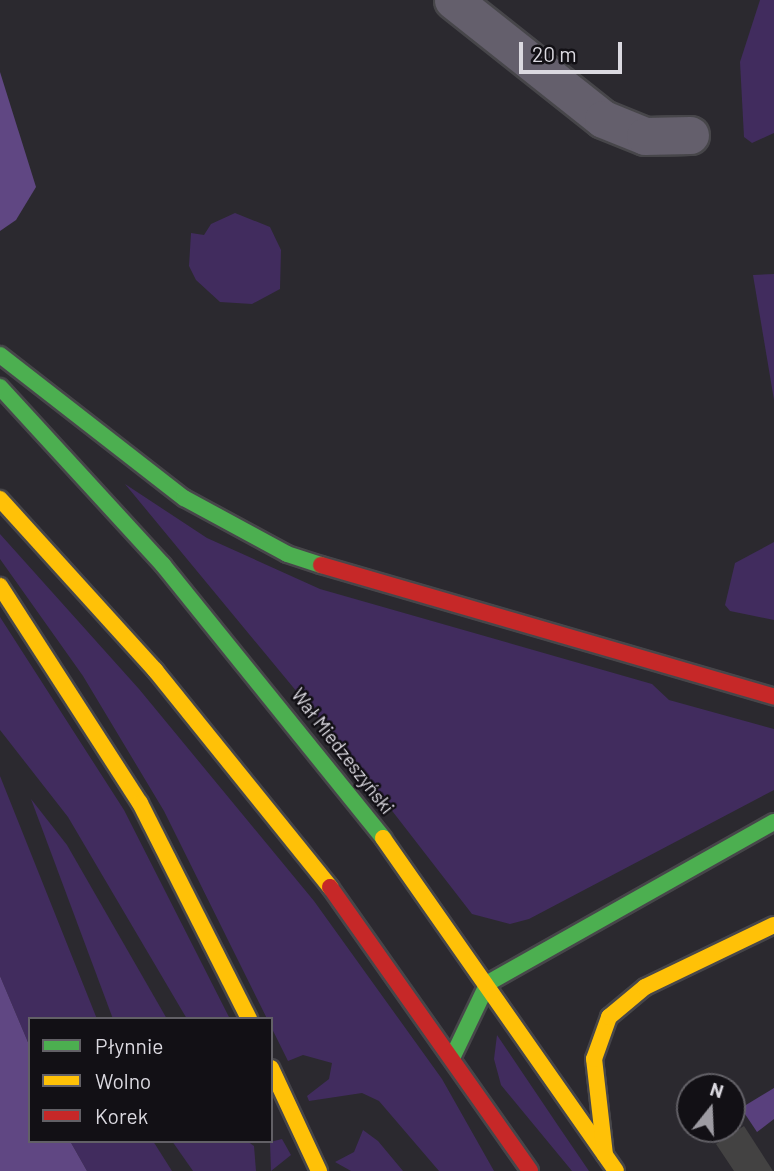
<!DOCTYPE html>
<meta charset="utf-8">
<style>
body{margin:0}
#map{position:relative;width:774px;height:1171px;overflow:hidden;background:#2b292f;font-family:Barlow,sans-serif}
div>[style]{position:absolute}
.green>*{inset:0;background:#412c5e}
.forest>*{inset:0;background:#604783}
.water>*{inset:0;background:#59407d}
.building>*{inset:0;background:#434242}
.roads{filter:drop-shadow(2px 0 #47464a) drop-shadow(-2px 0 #47464a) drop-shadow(0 2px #47464a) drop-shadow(0 -2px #47464a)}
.street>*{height:37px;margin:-18.5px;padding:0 18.5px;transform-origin:18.5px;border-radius:18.5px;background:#645f6c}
.fast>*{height:16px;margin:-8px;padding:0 8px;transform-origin:8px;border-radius:8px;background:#4caf50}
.slow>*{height:16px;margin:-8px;padding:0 8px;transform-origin:8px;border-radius:8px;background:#ffc107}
.jam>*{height:16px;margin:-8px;padding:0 8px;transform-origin:8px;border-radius:8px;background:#c62828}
span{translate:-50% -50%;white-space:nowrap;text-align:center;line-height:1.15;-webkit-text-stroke:5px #121015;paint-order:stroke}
.street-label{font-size:19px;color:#dbd9e0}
.legend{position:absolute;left:28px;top:1017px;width:245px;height:126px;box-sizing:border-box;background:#121015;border:2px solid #626066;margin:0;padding:9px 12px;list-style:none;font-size:21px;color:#dbd9e0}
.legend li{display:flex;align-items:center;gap:14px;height:35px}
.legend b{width:35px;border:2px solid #626066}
.north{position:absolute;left:676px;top:1073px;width:70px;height:70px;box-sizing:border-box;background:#121015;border:2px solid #626066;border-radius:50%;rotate:18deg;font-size:19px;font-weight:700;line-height:28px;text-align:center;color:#dbd9e0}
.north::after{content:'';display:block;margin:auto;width:24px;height:32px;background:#9d9ba2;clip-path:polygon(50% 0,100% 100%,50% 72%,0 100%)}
.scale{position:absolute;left:519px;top:42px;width:103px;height:32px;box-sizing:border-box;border:4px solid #dbd9e0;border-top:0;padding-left:9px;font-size:21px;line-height:24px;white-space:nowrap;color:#dbd9e0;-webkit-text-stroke:5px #121015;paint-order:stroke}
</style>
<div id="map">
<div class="green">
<div style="clip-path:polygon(760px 0,774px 0,774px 133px,752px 143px,744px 137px,740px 62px)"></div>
<div style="clip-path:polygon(235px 213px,270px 227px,281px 250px,280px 289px,252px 304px,220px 302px,196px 280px,189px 266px,191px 233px,204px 235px,211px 224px)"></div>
<div style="clip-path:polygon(774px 274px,774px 400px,753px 275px)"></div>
<div style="clip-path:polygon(125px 484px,207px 538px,320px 589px,652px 684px,669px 700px,774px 729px,774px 790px,529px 919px,510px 924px,472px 914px,345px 750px)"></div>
<div style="clip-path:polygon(0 534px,139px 689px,314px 901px,442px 1079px,494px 1171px,439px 1171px,379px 1101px,362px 1093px,309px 1101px,307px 1096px,329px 1079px,332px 1063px,303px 1055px,288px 1061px,164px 811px,83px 676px,0 559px)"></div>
<div style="clip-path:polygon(774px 542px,774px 620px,730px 611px,725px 605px,735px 563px)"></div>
<div style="clip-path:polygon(0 617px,124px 810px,230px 1019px,187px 1019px,68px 817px,0 730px)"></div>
<div style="clip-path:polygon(0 776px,97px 1019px,30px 1019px,30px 1047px,0 976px)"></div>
<div style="clip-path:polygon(31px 799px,67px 845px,167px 1019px,113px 1019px)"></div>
<div style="clip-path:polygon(497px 1035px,559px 1127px,589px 1171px,572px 1171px,501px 1085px,494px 1059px)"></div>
<div style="clip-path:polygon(363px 1130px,378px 1141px,403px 1171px,351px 1171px,335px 1162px,354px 1152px)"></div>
<div style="clip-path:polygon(282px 1139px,291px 1155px,271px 1171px,270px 1142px)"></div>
<div style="clip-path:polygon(70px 1141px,153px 1141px,172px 1171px,87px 1171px)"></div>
<div style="clip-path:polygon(172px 1141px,247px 1141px,254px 1146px,256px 1171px,193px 1171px)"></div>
</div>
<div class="forest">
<div style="clip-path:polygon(0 72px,36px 187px,16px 220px,0 231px)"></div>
<div style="clip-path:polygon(0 976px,30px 1047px,30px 1141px,70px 1141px,87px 1171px,0 1171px)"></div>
</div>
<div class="water">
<div style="clip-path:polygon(774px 1088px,774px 1119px,757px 1132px,741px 1108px)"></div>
</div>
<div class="building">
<div style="clip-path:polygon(744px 1126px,773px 1171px,734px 1171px,716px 1144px)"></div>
</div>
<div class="roads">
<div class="street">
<div style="left:453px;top:0;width:191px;rotate:38.4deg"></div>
<div style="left:603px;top:119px;width:45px;rotate:22deg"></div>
<div style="left:645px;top:136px;width:45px;rotate:-1.3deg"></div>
</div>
<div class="fast">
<div style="left:0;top:355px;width:233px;rotate:37.9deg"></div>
<div style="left:184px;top:498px;width:117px;rotate:28.5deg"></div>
<div style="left:287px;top:554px;width:36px;rotate:18deg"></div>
<div style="left:0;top:387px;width:241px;rotate:47.5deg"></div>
<div style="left:163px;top:565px;width:351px;rotate:51.1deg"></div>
<div style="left:453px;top:1056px;width:81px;rotate:-64.4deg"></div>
<div style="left:488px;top:983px;width:328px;rotate:-29.4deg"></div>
</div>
<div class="slow">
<div style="left:0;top:499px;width:231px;rotate:47.8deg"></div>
<div style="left:155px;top:670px;width:279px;rotate:51.1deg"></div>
<div style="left:0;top:586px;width:258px;rotate:57.2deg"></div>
<div style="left:140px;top:803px;width:242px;rotate:63.2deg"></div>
<div style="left:383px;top:838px;width:406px;rotate:55deg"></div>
<div style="left:271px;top:1068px;width:114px;rotate:65deg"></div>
<div style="left:605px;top:1155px;width:97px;rotate:-96.5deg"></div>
<div style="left:594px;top:1059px;width:45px;rotate:-70.3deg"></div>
<div style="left:609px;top:1017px;width:47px;rotate:-39.8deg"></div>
<div style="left:645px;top:987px;width:143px;rotate:-25.7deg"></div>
</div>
<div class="jam">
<div style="left:321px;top:565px;width:472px;rotate:16.2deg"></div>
<div style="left:330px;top:887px;width:347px;rotate:54.8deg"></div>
</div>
</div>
<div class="street-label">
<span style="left:343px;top:751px;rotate:52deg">Wał Miedzeszyński</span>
</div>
<ul class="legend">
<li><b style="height:9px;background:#4caf50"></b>Płynnie</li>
<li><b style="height:9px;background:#ffc107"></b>Wolno</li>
<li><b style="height:9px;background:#c62828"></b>Korek</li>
</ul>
<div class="north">N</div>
<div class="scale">20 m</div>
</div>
